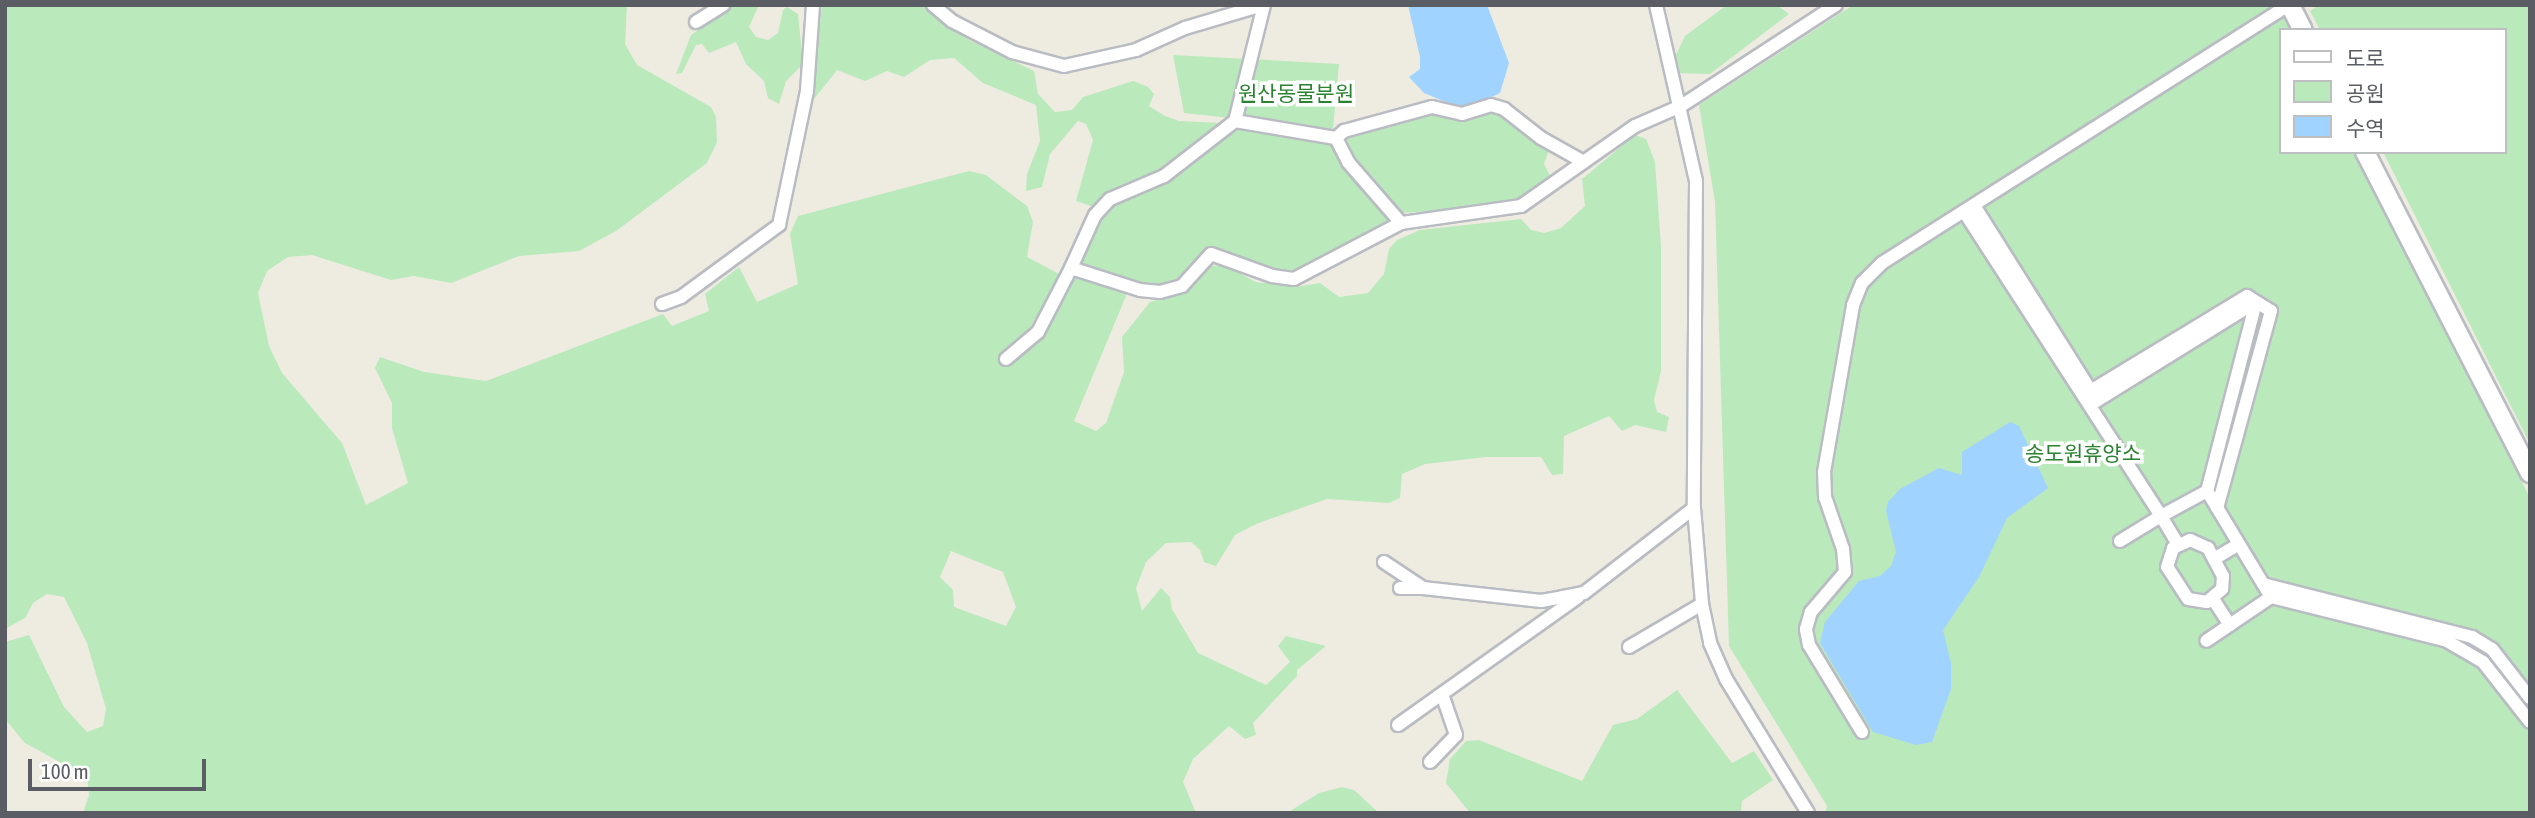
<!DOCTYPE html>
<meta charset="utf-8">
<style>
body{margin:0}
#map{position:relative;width:2535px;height:818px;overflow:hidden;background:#eeece1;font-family:"Asap Condensed","Noto Sans KR",sans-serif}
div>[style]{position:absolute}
.green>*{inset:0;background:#bae9bc}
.water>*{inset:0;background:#a0d3ff}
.roads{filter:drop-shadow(2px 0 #b9bcc2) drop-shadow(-2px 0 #b9bcc2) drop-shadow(0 2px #b9bcc2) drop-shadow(0 -2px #b9bcc2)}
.minor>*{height:12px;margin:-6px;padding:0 6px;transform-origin:6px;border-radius:6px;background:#fff}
.secondary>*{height:18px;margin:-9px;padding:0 9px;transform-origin:9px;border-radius:9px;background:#fff}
span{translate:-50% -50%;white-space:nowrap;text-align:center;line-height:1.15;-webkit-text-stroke:7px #fff;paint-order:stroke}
.park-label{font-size:21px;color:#2b8231}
.frame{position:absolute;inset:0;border:7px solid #5a5e64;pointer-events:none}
.legend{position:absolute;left:2279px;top:28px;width:228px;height:126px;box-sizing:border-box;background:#fff;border:2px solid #bdbfc1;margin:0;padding:9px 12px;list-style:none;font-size:21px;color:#5a5e64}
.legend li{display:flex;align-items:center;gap:14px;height:35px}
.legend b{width:35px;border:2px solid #bdbfc1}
.scale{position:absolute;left:28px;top:759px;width:178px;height:32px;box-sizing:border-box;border:4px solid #5a5e64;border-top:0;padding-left:9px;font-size:21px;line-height:24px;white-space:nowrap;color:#5a5e64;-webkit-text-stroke:5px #fff;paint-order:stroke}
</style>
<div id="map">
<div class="green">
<div style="clip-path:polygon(evenodd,5px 5px,627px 5px,625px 44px,637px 65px,711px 107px,716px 117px,717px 142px,707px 163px,616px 231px,579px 251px,519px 256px,451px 283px,414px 276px,391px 280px,312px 255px,288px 257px,267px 271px,258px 293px,269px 346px,282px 373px,342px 443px,366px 505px,408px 483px,392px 428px,392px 403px,375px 368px,380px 357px,424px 372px,486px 381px,663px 314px,672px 326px,709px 311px,705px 294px,739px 267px,757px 302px,798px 284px,790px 234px,798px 216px,969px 171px,986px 175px,1027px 206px,1033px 222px,1027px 257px,1061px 275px,1020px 344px,1002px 357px,1004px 367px,1039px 342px,1071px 277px,1075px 274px,1124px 291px,1126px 296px,1074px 421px,1096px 431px,1106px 423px,1124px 372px,1122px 337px,1150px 302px,1185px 293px,1212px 266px,1224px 265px,1256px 282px,1296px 287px,1320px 283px,1339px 297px,1368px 293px,1384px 274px,1389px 249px,1397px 240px,1420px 230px,1521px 219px,1531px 230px,1544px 233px,1561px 228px,1585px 206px,1582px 179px,1635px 135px,1646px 139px,1655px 162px,1661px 246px,1661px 371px,1654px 400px,1657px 412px,1669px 417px,1666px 432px,1635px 425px,1622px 431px,1609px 416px,1564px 436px,1563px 474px,1552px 475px,1541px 457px,1486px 457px,1425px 464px,1402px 474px,1400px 498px,1389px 503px,1327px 499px,1256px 524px,1235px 535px,1216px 566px,1204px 562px,1200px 550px,1191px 542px,1166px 543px,1146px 562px,1136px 588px,1142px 611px,1161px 588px,1170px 597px,1172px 609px,1198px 653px,1266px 685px,1290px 662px,1278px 646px,1286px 636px,1326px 646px,1297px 670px,1297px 676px,1253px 723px,1256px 735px,1245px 739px,1229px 726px,1193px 759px,1183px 782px,1196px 813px,83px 813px,89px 795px,87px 777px,25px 743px,5px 719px,5px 642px,29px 635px,64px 707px,87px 732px,103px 726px,106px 709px,87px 643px,64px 597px,47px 594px,33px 603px,25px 618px,5px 629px,5px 5px,951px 551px,1003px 572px,1016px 607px,1006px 626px,954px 607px,953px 590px,940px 577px,951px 551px)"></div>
<div style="clip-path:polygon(734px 5px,759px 5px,749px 27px,756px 37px,768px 40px,778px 33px,783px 10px,787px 7px,798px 14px,803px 64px,786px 81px,779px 104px,768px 98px,764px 81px,746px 64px,736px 42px,709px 53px,702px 44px,696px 45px,682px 73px,676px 74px,691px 35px)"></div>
<div style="clip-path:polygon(822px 5px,922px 5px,969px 40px,1034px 71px,1038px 94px,1055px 112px,1072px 110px,1083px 97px,1133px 81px,1148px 87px,1154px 94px,1149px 106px,1165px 116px,1179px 121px,1221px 123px,1163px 171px,1112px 192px,1094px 207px,1076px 201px,1093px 140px,1086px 124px,1078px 121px,1050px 154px,1042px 187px,1026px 191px,1027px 174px,1040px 141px,1036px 105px,983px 83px,954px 58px,930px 60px,904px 77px,887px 71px,865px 81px,837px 70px,811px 103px)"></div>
<div style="clip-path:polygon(1727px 5px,1777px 5px,1789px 14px,1710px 74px,1677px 73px,1674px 59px,1685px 36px)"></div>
<div style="clip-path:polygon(1853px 5px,2277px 5px,2290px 30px,2281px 30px,2281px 152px,2353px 152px,2530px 498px,2530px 813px,1825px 813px,1827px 806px,1729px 646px,1715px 202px,1699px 105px)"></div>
<div style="clip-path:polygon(2319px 5px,2530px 5px,2530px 444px,2383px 152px,2505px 152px,2505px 30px,2320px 30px,2310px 11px)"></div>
<div style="clip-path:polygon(1173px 55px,1339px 64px,1333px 129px,1184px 113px)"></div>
<div style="clip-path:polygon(1434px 110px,1498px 111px,1550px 147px,1544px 164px,1553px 181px,1507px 206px,1400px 213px,1350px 155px,1347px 139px,1354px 132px)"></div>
<div style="clip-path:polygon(1236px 129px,1329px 141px,1391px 221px,1303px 272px,1286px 275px,1209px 250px,1193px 262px,1176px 284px,1166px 287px,1135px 285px,1080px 262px,1100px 213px)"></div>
<div style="clip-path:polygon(1677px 690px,1732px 763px,1754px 751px,1773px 780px,1742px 801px,1741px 813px,1470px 813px,1446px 783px,1450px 759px,1466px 741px,1479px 740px,1582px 781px,1613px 725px,1637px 719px)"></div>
<div style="clip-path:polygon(1342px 787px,1354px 790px,1379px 813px,1287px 813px,1319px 793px)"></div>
</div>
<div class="water">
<div style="clip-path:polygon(1408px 5px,1487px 5px,1509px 63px,1500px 93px,1465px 110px,1424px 93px,1409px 77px,1420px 69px,1420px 57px)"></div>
<div style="clip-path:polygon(2010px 422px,2019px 426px,2048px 488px,2007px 518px,1979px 577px,1943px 630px,1951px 663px,1951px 689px,1932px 742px,1916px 745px,1873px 732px,1820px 643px,1825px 622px,1859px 581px,1880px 576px,1891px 566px,1896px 552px,1886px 511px,1888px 502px,1900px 489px,1939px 468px,1962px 475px,1962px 452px)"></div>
</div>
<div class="roads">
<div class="minor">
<div style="left:933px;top:5px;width:25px;rotate:40deg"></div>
<div style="left:952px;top:21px;width:68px;rotate:27.3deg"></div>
<div style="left:1012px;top:52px;width:54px;rotate:15.1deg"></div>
<div style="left:1064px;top:66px;width:74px;rotate:-12.5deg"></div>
<div style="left:1136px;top:50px;width:54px;rotate:-24.2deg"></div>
<div style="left:1185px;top:28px;width:80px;rotate:-16.6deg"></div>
<div style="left:1264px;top:5px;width:120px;rotate:104deg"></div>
<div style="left:1235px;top:121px;width:90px;rotate:142.2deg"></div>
<div style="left:1164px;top:176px;width:59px;rotate:156.9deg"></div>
<div style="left:1110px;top:199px;width:22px;rotate:133deg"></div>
<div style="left:1095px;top:215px;width:58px;rotate:114.4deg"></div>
<div style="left:1071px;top:268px;width:72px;rotate:17.7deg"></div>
<div style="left:1140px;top:290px;width:20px;rotate:6deg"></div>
<div style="left:1160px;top:292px;width:23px;rotate:-15deg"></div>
<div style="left:1182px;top:286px;width:43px;rotate:-47.8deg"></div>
<div style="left:1211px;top:254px;width:65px;rotate:19.8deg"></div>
<div style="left:1272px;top:276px;width:22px;rotate:8deg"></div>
<div style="left:1294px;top:279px;width:121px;rotate:-27.6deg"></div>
<div style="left:1401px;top:223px;width:121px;rotate:-8.1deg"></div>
<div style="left:1521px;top:206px;width:139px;rotate:-35.1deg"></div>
<div style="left:1635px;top:126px;width:50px;rotate:-23.5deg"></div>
<div style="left:1681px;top:106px;width:185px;rotate:-33.1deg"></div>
<div style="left:1656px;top:5px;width:180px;rotate:77.2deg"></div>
<div style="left:1696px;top:181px;width:327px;rotate:90.4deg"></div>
<div style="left:1694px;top:508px;width:96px;rotate:85.2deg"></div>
<div style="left:1702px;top:604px;width:40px;rotate:78deg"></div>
<div style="left:1710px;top:643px;width:39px;rotate:66deg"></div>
<div style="left:1726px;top:679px;width:157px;rotate:58.5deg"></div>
<div style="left:696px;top:22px;width:32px;rotate:-32deg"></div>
<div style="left:1235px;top:121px;width:102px;rotate:9.6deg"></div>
<div style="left:1336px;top:138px;width:27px;rotate:63deg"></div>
<div style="left:1348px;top:162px;width:81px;rotate:49deg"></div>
<div style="left:1336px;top:138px;width:11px;rotate:-41deg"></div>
<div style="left:1344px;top:131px;width:91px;rotate:-15.3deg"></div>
<div style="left:1432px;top:107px;width:31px;rotate:13deg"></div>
<div style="left:1462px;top:114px;width:30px;rotate:-17deg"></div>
<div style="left:1491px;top:105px;width:14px;rotate:17deg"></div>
<div style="left:1504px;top:109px;width:47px;rotate:38.1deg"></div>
<div style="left:1541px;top:138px;width:49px;rotate:29.2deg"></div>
<div style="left:1975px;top:207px;width:223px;rotate:57.8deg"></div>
<div style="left:1965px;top:213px;width:361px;rotate:57.1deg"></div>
<div style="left:2161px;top:516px;width:52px;rotate:-28.5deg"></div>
<div style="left:2207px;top:491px;width:124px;rotate:58.9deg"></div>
<div style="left:2271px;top:597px;width:78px;rotate:145.9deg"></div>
<div style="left:662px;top:304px;width:20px;rotate:-20deg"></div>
<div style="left:681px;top:297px;width:122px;rotate:-36.3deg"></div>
<div style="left:779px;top:225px;width:137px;rotate:-78.2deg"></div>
<div style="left:807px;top:91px;width:86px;rotate:-86deg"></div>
<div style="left:1006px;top:359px;width:42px;rotate:-40.2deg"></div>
<div style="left:1038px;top:332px;width:72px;rotate:-62.7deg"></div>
<div style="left:2084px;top:395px;width:191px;rotate:-31.3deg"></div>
<div style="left:2247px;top:296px;width:28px;rotate:32deg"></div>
<div style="left:2271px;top:311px;width:204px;rotate:105.3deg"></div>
<div style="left:2090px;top:405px;width:195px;rotate:-31.8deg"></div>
<div style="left:2256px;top:302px;width:195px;rotate:104.5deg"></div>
<div style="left:2190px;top:540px;width:20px;rotate:24deg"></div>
<div style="left:2208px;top:548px;width:32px;rotate:62deg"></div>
<div style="left:2223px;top:576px;width:13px;rotate:94deg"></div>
<div style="left:2222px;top:589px;width:20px;rotate:139deg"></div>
<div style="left:2207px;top:602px;width:19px;rotate:-171deg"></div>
<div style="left:2188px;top:599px;width:38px;rotate:-123deg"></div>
<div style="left:2167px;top:567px;width:20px;rotate:-72deg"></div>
<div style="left:2173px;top:548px;width:19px;rotate:-25deg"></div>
<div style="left:2120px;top:541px;width:48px;rotate:-31.4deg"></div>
<div style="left:2161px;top:516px;width:33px;rotate:59deg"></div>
<div style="left:2214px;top:559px;width:29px;rotate:-31deg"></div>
<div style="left:1384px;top:562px;width:47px;rotate:33.7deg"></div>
<div style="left:1423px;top:588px;width:119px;rotate:6.3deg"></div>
<div style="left:1541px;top:601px;width:22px;rotate:-10deg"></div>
<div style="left:1563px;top:597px;width:21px;rotate:-11deg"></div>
<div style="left:1584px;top:593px;width:139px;rotate:-37.7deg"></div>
<div style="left:2263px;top:584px;width:216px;rotate:14.2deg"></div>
<div style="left:2472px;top:637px;width:23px;rotate:31deg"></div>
<div style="left:2492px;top:649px;width:62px;rotate:52.2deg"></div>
<div style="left:1400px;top:588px;width:22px"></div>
<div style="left:2271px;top:597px;width:181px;rotate:14deg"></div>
<div style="left:2447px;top:641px;width:42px;rotate:30.3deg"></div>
<div style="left:2483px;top:662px;width:76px;rotate:51.9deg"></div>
<div style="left:2213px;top:599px;width:31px;rotate:57deg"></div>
<div style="left:1629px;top:647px;width:85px;rotate:-30.5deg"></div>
<div style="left:1398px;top:725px;width:221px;rotate:-35.4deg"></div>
<div style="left:1862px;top:732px;width:102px;rotate:-121.3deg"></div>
<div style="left:1809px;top:645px;width:16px;rotate:-101deg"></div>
<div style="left:1806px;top:629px;width:18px;rotate:-74deg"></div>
<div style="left:1811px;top:612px;width:52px;rotate:-49.6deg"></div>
<div style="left:1845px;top:572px;width:23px;rotate:-95deg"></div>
<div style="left:1843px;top:549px;width:55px;rotate:-109.1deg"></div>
<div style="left:1825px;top:497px;width:25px;rotate:-92deg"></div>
<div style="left:1824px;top:472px;width:169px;rotate:-80.1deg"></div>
<div style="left:1853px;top:305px;width:24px;rotate:-68deg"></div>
<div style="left:1862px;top:283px;width:28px;rotate:-45deg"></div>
<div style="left:1882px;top:263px;width:482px;rotate:-32.4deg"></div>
<div style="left:1430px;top:762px;width:37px;rotate:-46deg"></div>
<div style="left:1456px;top:735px;width:40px;rotate:-108.9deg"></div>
</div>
<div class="secondary">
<div style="left:2290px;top:5px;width:28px;rotate:63deg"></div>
<div style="left:2365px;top:152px;width:361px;rotate:62.8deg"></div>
</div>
</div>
<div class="park-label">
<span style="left:1296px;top:93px">원산동물분원</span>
<span style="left:2083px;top:453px">송도원휴양소</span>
</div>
<div class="frame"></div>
<ul class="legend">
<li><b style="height:9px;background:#fff"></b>도로</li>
<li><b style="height:19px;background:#bae9bc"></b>공원</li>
<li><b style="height:19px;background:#a0d3ff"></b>수역</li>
</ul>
<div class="scale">100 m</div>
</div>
